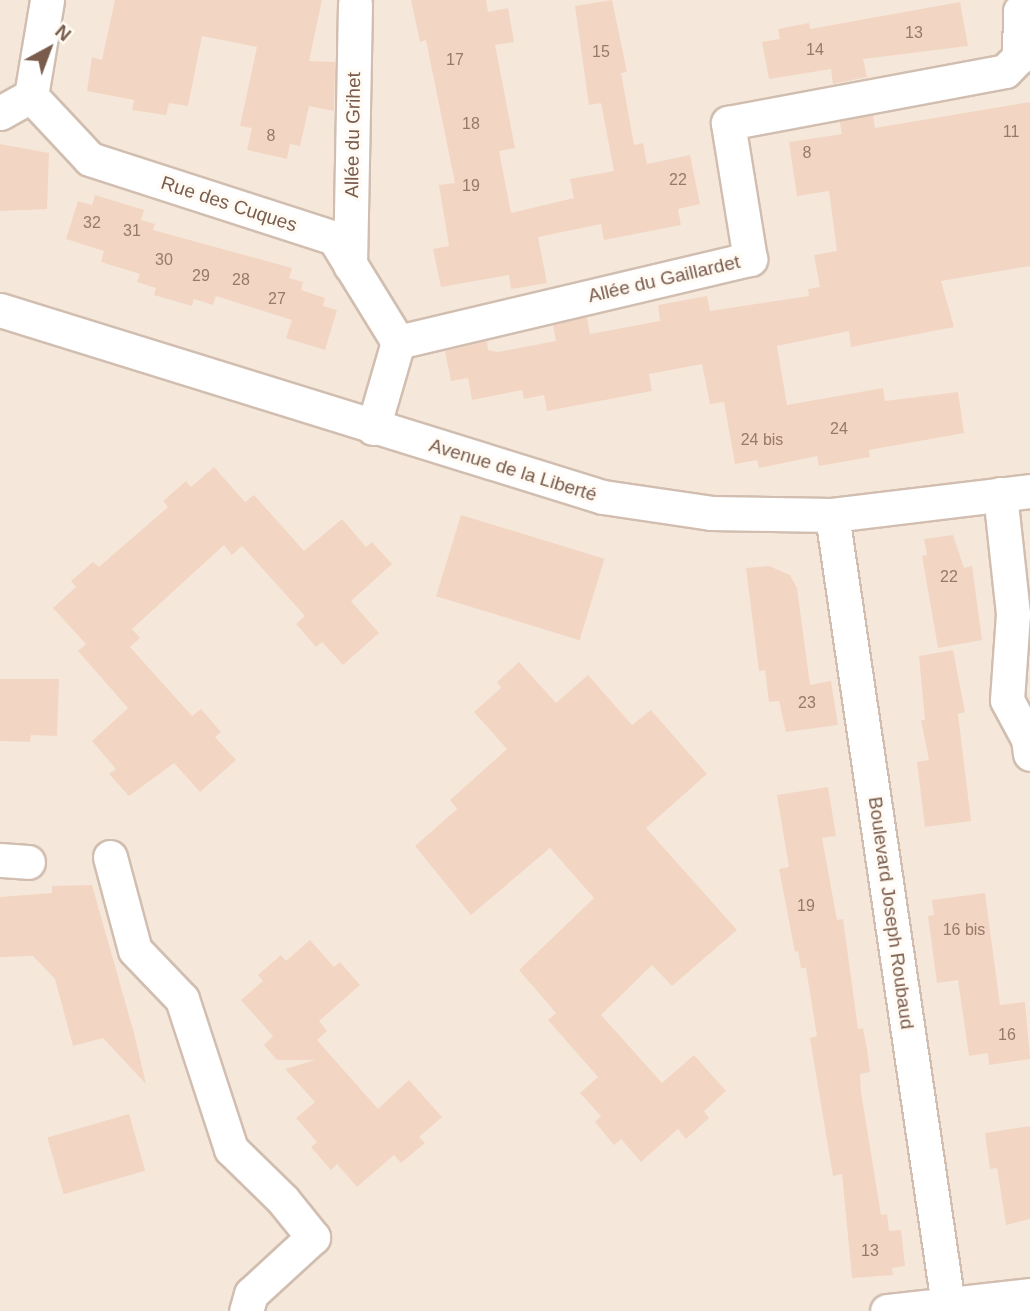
<!DOCTYPE html>
<meta charset="utf-8">
<style>
body{margin:0}
#map{position:relative;width:1030px;height:1311px;overflow:hidden;background:#fdf6ec;font-family:Arial,sans-serif}
div>[style]{position:absolute}
.residential>*{inset:0;background:#f5e8da;transform-origin:0 0}
.building>*{inset:0;background:#f3d5c3;transform-origin:0 0}
.roads{filter:drop-shadow(2px 0 #d1beb0) drop-shadow(-2px 0 #d1beb0) drop-shadow(0 2px #d1beb0) drop-shadow(0 -2px #d1beb0)}
.minor>*{height:33px;margin:-16.5px;padding:0 16.5px;transform-origin:16.5px;border-radius:16.5px;background:#fff}
span{translate:-50% -50%;white-space:nowrap;text-align:center;line-height:1.15;-webkit-text-stroke:6px #fffaf3;paint-order:stroke}
.number-label{font-size:16px;color:#987a6a}
.number-label span{-webkit-text-stroke-width:0}
.street-label{font-size:19px;color:#7a5c4d}
.north{position:absolute;left:14px;top:14px;width:70px;height:70px;-webkit-text-stroke:5px #fffaf3;paint-order:stroke;rotate:41deg;font-size:19px;font-weight:700;line-height:28px;text-align:center;color:#7a5c4d}
.north::after{content:'';display:block;margin:auto;width:24px;height:32px;background:#7a5c4d;clip-path:polygon(50% 0,100% 100%,50% 72%,0 100%)}
</style>
<div id="map">
<div class="residential">
<div style="left:0;top:0;width:1030px;height:1311px"></div>
</div>
<div class="building">
<div style="clip-path:polygon(115px 0,322px 0,309px 61px,335px 62px,334px 111px,309px 106px,300px 146px,290px 144px,287px 159px,247px 150px,252px 128px,240px 126px,257px 47px,202px 36px,188px 106px,169px 103px,166px 115px,132px 110px,134px 100px,87px 91px,92px 57px,102px 60px)"></div>
<div style="clip-path:polygon(411px 0,486px 0,488px 12px,508px 8px,514px 42px,495px 45px,515px 148px,499px 151px,511px 213px,574px 198px,570px 179px,614px 171px,601px 103px,589px 105px,575px 6px,612px 0,627px 72px,621px 73px,634px 145px,643px 143px,647px 164px,690px 155px,700px 204px,678px 209px,681px 225px,604px 240px,601px 224px,538px 237px,547px 283px,511px 289px,509px 275px,441px 287px,433px 249px,449px 246px,439px 185px,455px 183px,426px 40px,420px 42px)"></div>
<div style="clip-path:polygon(960px 2px,968px 46px,863px 59px,867px 77px,833px 84px,831px 69px,769px 79px,762px 42px,780px 39px,778px 29px,809px 23px,810px 29px)"></div>
<div style="clip-path:polygon(1030px 102px,1030px 266px,941px 281px,954px 327px,851px 347px,849px 331px,777px 346px,787px 405px,883px 388px,885px 401px,958px 392px,964px 433px,869px 450px,870px 457px,819px 466px,817px 456px,759px 468px,757px 460px,735px 464px,724px 402px,710px 404px,702px 364px,649px 374px,652px 391px,547px 411px,544px 395px,524px 399px,522px 390px,472px 400px,468px 378px,451px 381px,445px 351px,487px 341px,488px 350px,498px 352px,556px 341px,553px 325px,587px 317px,590px 334px,660px 321px,658px 305px,707px 296px,710px 311px,809px 296px,808px 289px,820px 287px,814px 255px,837px 251px,829px 191px,797px 196px,789px 142px,842px 134px,840px 122px,873px 115px,875px 128px)"></div>
<div style="clip-path:polygon(0 144px,49px 153px,47px 209px,0 211px)"></div>
<div style="clip-path:polygon(95px 195px,144px 210px,141px 220px,155px 224px,153px 230px,292px 268px,289px 278px,303px 282px,301px 290px,325px 298px,323px 306px,337px 310px,325px 350px,286px 338px,292px 320px,216px 296px,213px 305px,194px 299px,192px 306px,154px 295px,156px 288px,137px 282px,140px 274px,101px 262px,104px 251px,66px 239px,78px 201px,92px 205px)"></div>
<div style="clip-path:polygon(214px 467px,245px 502px,254px 495px,304px 551px,342px 519px,366px 547px,372px 542px,392px 564px,351px 601px,379px 633px,343px 665px,322px 642px,316px 647px,296px 624px,305px 616px,242px 546px,232px 555px,224px 545px,132px 629px,140px 638px,130px 647px,192px 716px,201px 709px,221px 732px,215px 737px,236px 760px,200px 792px,174px 763px,129px 796px,109px 774px,116px 769px,92px 741px,128px 708px,78px 651px,86px 644px,53px 608px,76px 587px,71px 581px,93px 562px,99px 567px,168px 507px,163px 501px,186px 481px,191px 487px)"></div>
<div style="left:461px;top:515px;width:150px;height:85px;rotate:17deg"></div>
<div style="clip-path:polygon(953px 535px,964px 568px,972px 566px,982px 640px,938px 648px,922px 556px,927px 555px,924px 539px)"></div>
<div style="clip-path:polygon(769px 566px,790px 575px,797px 588px,810px 685px,831px 681px,838px 725px,786px 732px,779px 701px,769px 702px,765px 670px,759px 671px,746px 568px)"></div>
<div style="clip-path:polygon(953px 650px,965px 712px,958px 714px,971px 821px,925px 827px,917px 762px,929px 760px,921px 720px,925px 720px,919px 656px)"></div>
<div style="clip-path:polygon(519px 662px,556px 703px,588px 675px,632px 725px,651px 710px,707px 774px,646px 828px,737px 930px,672px 986px,652px 965px,601px 1015px,662px 1083px,694px 1055px,726px 1091px,704px 1111px,709px 1118px,686px 1139px,678px 1129px,641px 1162px,621px 1139px,614px 1145px,595px 1122px,601px 1116px,580px 1093px,598px 1077px,548px 1020px,556px 1013px,519px 970px,594px 898px,550px 848px,471px 915px,415px 846px,457px 809px,450px 800px,507px 749px,474px 712px,501px 688px,497px 682px)"></div>
<div style="clip-path:polygon(0 679px,59px 679px,57px 736px,31px 735px,30px 742px,0 741px)"></div>
<div style="clip-path:polygon(828px 787px,836px 836px,822px 838px,837px 920px,843px 919px,858px 1029px,863px 1028px,867px 1049px,870px 1072px,860px 1074px,861px 1092px,881px 1215px,887px 1214px,889px 1231px,901px 1230px,905px 1266px,892px 1268px,893px 1275px,852px 1278px,842px 1174px,833px 1176px,810px 1038px,817px 1036px,806px 968px,801px 968px,798px 951px,795px 952px,779px 869px,789px 867px,777px 795px)"></div>
<div style="clip-path:polygon(92px 885px,134px 1033px,146px 1084px,103px 1038px,73px 1046px,55px 979px,33px 956px,0 957px,0 897px,52px 893px,52px 886px)"></div>
<div style="clip-path:polygon(985px 893px,1000px 1005px,1025px 1002px,1030px 1059px,989px 1065px,988px 1053px,969px 1056px,958px 980px,937px 983px,928px 916px,934px 915px,932px 900px)"></div>
<div style="clip-path:polygon(310px 940px,334px 967px,340px 962px,360px 985px,319px 1021px,327px 1031px,317px 1040px,378px 1109px,409px 1080px,442px 1117px,419px 1137px,425px 1143px,401px 1163px,394px 1155px,357px 1187px,337px 1164px,331px 1170px,311px 1147px,317px 1142px,296px 1118px,315px 1102px,285px 1069px,315px 1060px,277px 1060px,264px 1045px,273px 1036px,241px 1000px,263px 981px,258px 975px,281px 955px,286px 961px)"></div>
<div style="left:129px;top:1114px;width:59px;height:85px;rotate:74deg"></div>
<div style="clip-path:polygon(1030px 1126px,1030px 1219px,1006px 1225px,997px 1168px,990px 1169px,985px 1133px)"></div>
</div>
<div class="roads">
<div class="minor">
<div style="left:31px;top:96px;width:97px;rotate:-80.5deg"></div>
<div style="left:0;top:113px;width:35px;rotate:-29deg"></div>
<div style="left:31px;top:96px;width:86px;rotate:46.9deg"></div>
<div style="left:90px;top:159px;width:256px;rotate:17.9deg"></div>
<div style="left:334px;top:238px;width:122px;rotate:58.4deg"></div>
<div style="left:350px;top:265px;width:261px;rotate:-88.9deg"></div>
<div style="left:0;top:310px;width:631px;rotate:17.23deg"></div>
<div style="left:603px;top:497px;width:109px;rotate:8.4deg"></div>
<div style="left:711px;top:513px;width:121px;rotate:0.9deg"></div>
<div style="left:832px;top:515px;width:199px;rotate:-6.9deg"></div>
<div style="left:373px;top:428px;width:90px;rotate:-73.8deg"></div>
<div style="left:398px;top:342px;width:362px;rotate:-13.3deg"></div>
<div style="left:750px;top:259px;width:138px;rotate:-99.2deg"></div>
<div style="left:728px;top:123px;width:282px;rotate:-10.6deg"></div>
<div style="left:1005px;top:71px;width:20px;rotate:-45deg"></div>
<div style="left:1019px;top:57px;width:46px;rotate:-88.8deg"></div>
<div style="left:1000px;top:494px;width:121px;rotate:83.8deg"></div>
<div style="left:1013px;top:614px;width:86px;rotate:94deg"></div>
<div style="left:1007px;top:700px;width:44px;rotate:61.7deg"></div>
<div style="left:1028px;top:739px;width:15px;rotate:82deg"></div>
<div style="left:832px;top:515px;width:805px;rotate:81.64deg"></div>
<div style="left:110px;top:857px;width:96px;rotate:75deg"></div>
<div style="left:135px;top:950px;width:68px;rotate:46.2deg"></div>
<div style="left:182px;top:999px;width:158px;rotate:71.9deg"></div>
<div style="left:231px;top:1149px;width:73px;rotate:44.4deg"></div>
<div style="left:283px;top:1200px;width:48px;rotate:51deg"></div>
<div style="left:313px;top:1237px;width:84px;rotate:137.4deg"></div>
<div style="left:251px;top:1294px;width:18px;rotate:106deg"></div>
<div style="left:0;top:860px;width:28px;rotate:4deg"></div>
<div style="left:887px;top:1311px;width:144px;rotate:-6.4deg"></div>
</div>
</div>
<div class="number-label">
<span style="left:914px;top:33px">13</span>
<span style="left:815px;top:50px">14</span>
<span style="left:601px;top:52px">15</span>
<span style="left:455px;top:60px">17</span>
<span style="left:471px;top:124px">18</span>
<span style="left:1011px;top:132px">11</span>
<span style="left:271px;top:136px">8</span>
<span style="left:807px;top:153px">8</span>
<span style="left:678px;top:180px">22</span>
<span style="left:471px;top:186px">19</span>
<span style="left:92px;top:223px">32</span>
<span style="left:132px;top:231px">31</span>
<span style="left:164px;top:260px">30</span>
<span style="left:201px;top:276px">29</span>
<span style="left:241px;top:280px">28</span>
<span style="left:277px;top:299px">27</span>
<span style="left:839px;top:429px">24</span>
<span style="left:762px;top:440px">24 bis</span>
<span style="left:949px;top:577px">22</span>
<span style="left:807px;top:703px">23</span>
<span style="left:806px;top:906px">19</span>
<span style="left:964px;top:930px">16 bis</span>
<span style="left:1007px;top:1035px">16</span>
<span style="left:870px;top:1251px">13</span>
</div>
<div class="street-label">
<span style="left:353px;top:135px;rotate:-89deg">Allée du Grihet</span>
<span style="left:229px;top:204px;rotate:18deg">Rue des Cuques</span>
<span style="left:664px;top:279px;rotate:-13deg">Allée du Gaillardet</span>
<span style="left:513px;top:470px;rotate:17deg">Avenue de la Liberté</span>
<span style="left:891px;top:913px;rotate:82deg">Boulevard Joseph Roubaud</span>
</div>
<div class="north">N</div>
</div>
